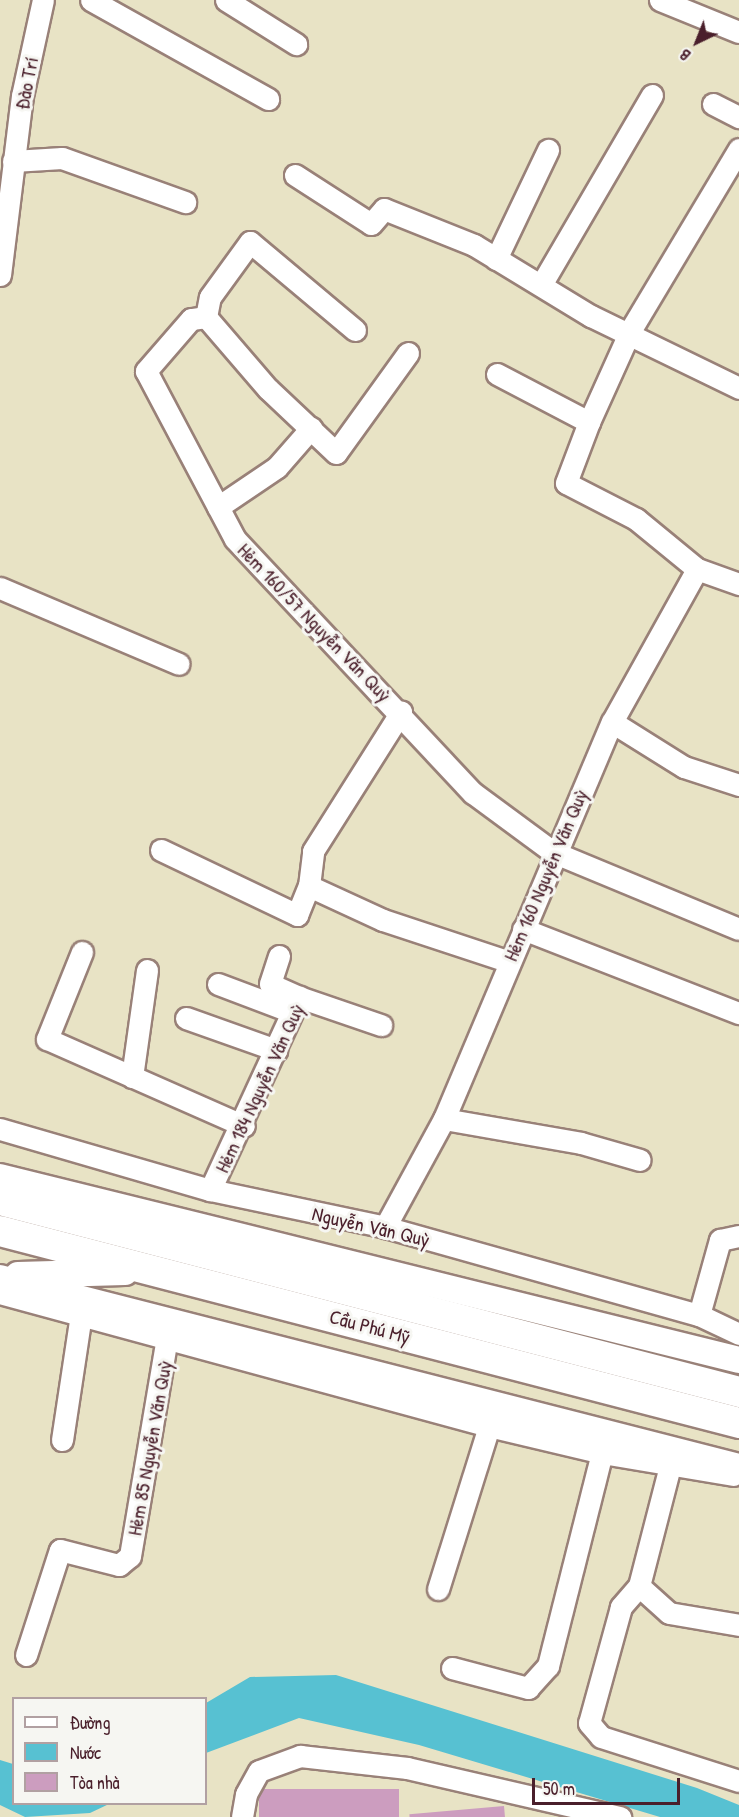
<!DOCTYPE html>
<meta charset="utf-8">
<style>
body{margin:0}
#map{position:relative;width:739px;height:1817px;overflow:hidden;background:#e8e3c5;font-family:"Patrick Hand",sans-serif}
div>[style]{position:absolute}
.water>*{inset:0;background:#57c1d2}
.building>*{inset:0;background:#cc9dbf;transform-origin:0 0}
.roads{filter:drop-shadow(2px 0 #998178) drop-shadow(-2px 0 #998178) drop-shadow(0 2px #998178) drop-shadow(0 -2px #998178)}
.minor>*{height:21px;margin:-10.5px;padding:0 10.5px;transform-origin:10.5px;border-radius:10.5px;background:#fff}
.major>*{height:26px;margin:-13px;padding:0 13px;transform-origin:13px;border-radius:13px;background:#fff}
.highway>*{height:30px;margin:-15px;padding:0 15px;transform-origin:15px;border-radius:15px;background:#fff}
span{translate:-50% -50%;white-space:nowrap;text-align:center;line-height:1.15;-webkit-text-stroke:6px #f6f6f2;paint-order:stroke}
.street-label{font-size:20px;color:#4a1f2b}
.legend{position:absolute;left:12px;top:1697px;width:195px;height:108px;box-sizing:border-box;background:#f6f6f2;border:2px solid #b1a0a2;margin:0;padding:8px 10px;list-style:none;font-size:18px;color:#4a1f2b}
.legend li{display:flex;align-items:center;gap:12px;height:30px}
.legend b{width:30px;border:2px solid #b1a0a2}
.north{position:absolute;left:667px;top:12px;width:60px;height:60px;-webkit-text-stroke:4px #f6f6f2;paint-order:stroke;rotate:223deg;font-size:16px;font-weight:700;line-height:24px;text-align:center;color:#4a1f2b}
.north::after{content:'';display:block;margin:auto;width:21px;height:27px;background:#4a1f2b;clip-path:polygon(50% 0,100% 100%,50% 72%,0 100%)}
.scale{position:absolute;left:532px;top:1778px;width:148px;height:27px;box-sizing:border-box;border:3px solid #4a1f2b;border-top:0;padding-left:8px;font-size:18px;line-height:21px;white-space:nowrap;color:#4a1f2b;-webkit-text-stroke:4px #f6f6f2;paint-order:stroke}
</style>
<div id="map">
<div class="water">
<div style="clip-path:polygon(336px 1675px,697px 1788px,739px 1805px,739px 1817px,660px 1817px,419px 1745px,299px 1718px,206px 1753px,206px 1703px,250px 1677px)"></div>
<div style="clip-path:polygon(0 1760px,13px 1764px,14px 1804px,109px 1804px,90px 1813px,25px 1817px,0 1805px)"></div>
</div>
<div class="building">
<div style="left:259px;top:1789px;width:140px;height:28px"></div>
<div style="left:504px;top:1806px;width:11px;height:95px;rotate:85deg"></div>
</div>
<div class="roads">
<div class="minor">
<div style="left:91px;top:0;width:203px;rotate:29.2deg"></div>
<div style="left:226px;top:0;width:83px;rotate:32.2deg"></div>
<div style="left:660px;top:0;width:85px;rotate:22.1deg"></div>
<div style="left:713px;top:104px;width:29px;rotate:27deg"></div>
<div style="left:13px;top:161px;width:49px;rotate:-3.5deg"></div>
<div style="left:62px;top:158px;width:131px;rotate:19.7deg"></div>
<div style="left:295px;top:175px;width:90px;rotate:32.8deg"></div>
<div style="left:371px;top:224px;width:20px;rotate:-49deg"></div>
<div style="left:384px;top:209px;width:97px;rotate:21.8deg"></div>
<div style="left:474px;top:245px;width:137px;rotate:31.3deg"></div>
<div style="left:591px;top:316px;width:165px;rotate:25.9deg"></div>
<div style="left:496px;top:259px;width:121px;rotate:-64.5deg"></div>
<div style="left:0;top:275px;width:180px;rotate:-83deg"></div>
<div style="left:22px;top:96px;width:98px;rotate:-77.7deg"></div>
<div style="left:541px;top:285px;width:220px;rotate:-59.7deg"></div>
<div style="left:206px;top:317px;width:20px;rotate:-79deg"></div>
<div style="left:210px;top:297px;width:68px;rotate:-54deg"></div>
<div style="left:250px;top:242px;width:137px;rotate:40deg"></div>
<div style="left:408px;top:353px;width:123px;rotate:125.8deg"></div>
<div style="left:336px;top:453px;width:93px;rotate:-136.7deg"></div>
<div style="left:268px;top:389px;width:95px;rotate:-130.7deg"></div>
<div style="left:206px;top:317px;width:15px;rotate:172deg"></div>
<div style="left:191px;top:319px;width:69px;rotate:130.9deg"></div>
<div style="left:146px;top:371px;width:190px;rotate:62.1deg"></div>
<div style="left:235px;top:539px;width:348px;rotate:46.9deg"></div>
<div style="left:473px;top:793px;width:99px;rotate:36.4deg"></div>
<div style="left:553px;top:852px;width:201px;rotate:22.5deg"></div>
<div style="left:497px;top:374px;width:104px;rotate:27.6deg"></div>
<div style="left:589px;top:422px;width:65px;rotate:110.7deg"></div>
<div style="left:566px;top:483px;width:79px;rotate:27.2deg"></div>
<div style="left:636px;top:519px;width:79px;rotate:39.3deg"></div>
<div style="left:589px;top:422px;width:100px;rotate:-65.7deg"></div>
<div style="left:630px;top:331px;width:212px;rotate:-59.1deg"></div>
<div style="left:218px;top:507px;width:71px;rotate:-34.1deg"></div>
<div style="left:277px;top:467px;width:52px;rotate:-48.9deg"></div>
<div style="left:0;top:588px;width:194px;rotate:23deg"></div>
<div style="left:612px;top:722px;width:85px;rotate:32deg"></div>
<div style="left:684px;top:767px;width:58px;rotate:18.1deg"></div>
<div style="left:161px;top:850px;width:151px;rotate:25.5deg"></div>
<div style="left:297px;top:915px;width:31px;rotate:-68deg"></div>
<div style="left:309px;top:886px;width:35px;rotate:-83deg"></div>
<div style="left:313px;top:851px;width:165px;rotate:-57.7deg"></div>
<div style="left:309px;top:886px;width:81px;rotate:24.7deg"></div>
<div style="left:383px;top:920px;width:131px;rotate:18.3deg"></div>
<div style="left:523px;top:929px;width:232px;rotate:21.3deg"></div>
<div style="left:82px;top:952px;width:94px;rotate:111.9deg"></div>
<div style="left:47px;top:1039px;width:215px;rotate:23.8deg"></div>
<div style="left:279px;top:956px;width:29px;rotate:108deg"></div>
<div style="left:270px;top:984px;width:32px;rotate:24deg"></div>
<div style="left:218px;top:984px;width:79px;rotate:20.7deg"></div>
<div style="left:186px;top:1018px;width:96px;rotate:19.6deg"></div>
<div style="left:132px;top:1077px;width:108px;rotate:-82deg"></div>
<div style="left:444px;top:1119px;width:139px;rotate:9.9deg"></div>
<div style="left:581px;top:1143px;width:61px;rotate:16.1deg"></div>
<div style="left:0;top:1129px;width:219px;rotate:16.2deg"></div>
<div style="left:210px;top:1190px;width:179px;rotate:11.9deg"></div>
<div style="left:385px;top:1227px;width:326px;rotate:15.7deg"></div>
<div style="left:699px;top:1315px;width:44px;rotate:25.4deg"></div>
<div style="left:210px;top:1190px;width:213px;rotate:-65.2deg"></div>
<div style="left:299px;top:997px;width:87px;rotate:18.9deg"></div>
<div style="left:385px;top:1227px;width:123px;rotate:-61.4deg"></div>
<div style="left:444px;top:1119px;width:431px;rotate:-67.1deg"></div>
<div style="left:612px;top:722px;width:175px;rotate:-60.9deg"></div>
<div style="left:697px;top:569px;width:45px;rotate:19.7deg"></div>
<div style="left:0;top:1293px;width:507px;rotate:15.22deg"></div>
<div style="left:489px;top:1426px;width:116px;rotate:13.4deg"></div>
<div style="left:602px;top:1453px;width:133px;rotate:9.5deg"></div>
<div style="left:699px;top:1315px;width:78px;rotate:-74.4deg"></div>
<div style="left:720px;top:1240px;width:19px;rotate:-12deg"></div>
<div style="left:62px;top:1440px;width:127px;rotate:-81.4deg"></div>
<div style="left:670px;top:1466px;width:124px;rotate:104.5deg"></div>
<div style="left:639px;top:1586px;width:40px;rotate:42deg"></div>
<div style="left:669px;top:1613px;width:71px;rotate:9.7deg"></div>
<div style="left:639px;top:1586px;width:28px;rotate:131deg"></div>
<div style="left:621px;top:1607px;width:120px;rotate:105.4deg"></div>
<div style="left:589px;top:1723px;width:18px;rotate:49deg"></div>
<div style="left:601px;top:1737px;width:145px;rotate:17.7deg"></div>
<div style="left:438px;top:1589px;width:171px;rotate:-72.6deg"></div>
<div style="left:26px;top:1655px;width:110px;rotate:-72.1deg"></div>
<div style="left:60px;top:1550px;width:61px;rotate:14.3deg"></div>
<div style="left:119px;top:1565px;width:14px;rotate:-39deg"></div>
<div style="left:130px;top:1556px;width:221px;rotate:-80.4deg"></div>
<div style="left:452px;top:1668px;width:79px;rotate:14.7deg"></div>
<div style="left:528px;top:1688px;width:30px;rotate:-48deg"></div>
<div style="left:548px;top:1666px;width:220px;rotate:-75.8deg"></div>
<div style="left:242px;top:1817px;width:23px;rotate:-80deg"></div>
<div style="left:246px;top:1794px;width:26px;rotate:-61deg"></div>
<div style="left:259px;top:1771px;width:44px;rotate:-20.1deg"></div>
<div style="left:300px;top:1756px;width:108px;rotate:6.4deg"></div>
<div style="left:407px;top:1768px;width:219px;rotate:13deg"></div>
</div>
<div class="major">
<div style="left:0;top:1177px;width:761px;rotate:13.91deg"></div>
<div style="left:18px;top:1275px;width:107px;rotate:-1.6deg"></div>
<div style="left:0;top:1278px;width:763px;rotate:14.35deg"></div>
</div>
<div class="highway">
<div style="left:0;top:1200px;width:764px;rotate:14.56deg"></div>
<div style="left:0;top:1231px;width:764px;rotate:14.56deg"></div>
</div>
</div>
<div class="street-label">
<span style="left:26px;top:83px;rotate:-79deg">Đào Trí</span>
<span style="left:315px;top:622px;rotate:46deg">Hẻm 160/57 Nguyễn Văn Quỳ</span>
<span style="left:545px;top:875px;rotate:-67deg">Hẻm 160 Nguyễn Văn Quỳ</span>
<span style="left:259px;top:1088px;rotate:-65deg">Hẻm 184 Nguyễn Văn Quỳ</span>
<span style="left:371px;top:1226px;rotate:13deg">Nguyễn Văn Quỳ</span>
<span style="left:370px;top:1326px;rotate:15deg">Cầu Phú Mỹ</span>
<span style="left:149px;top:1448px;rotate:-80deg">Hẻm 85 Nguyễn Văn Quỳ</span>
</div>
<ul class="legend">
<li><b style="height:8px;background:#fff"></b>Đường</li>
<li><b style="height:16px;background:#57c1d2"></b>Nước</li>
<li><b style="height:16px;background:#cc9dbf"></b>Tòa nhà</li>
</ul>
<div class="north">B</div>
<div class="scale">50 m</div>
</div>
